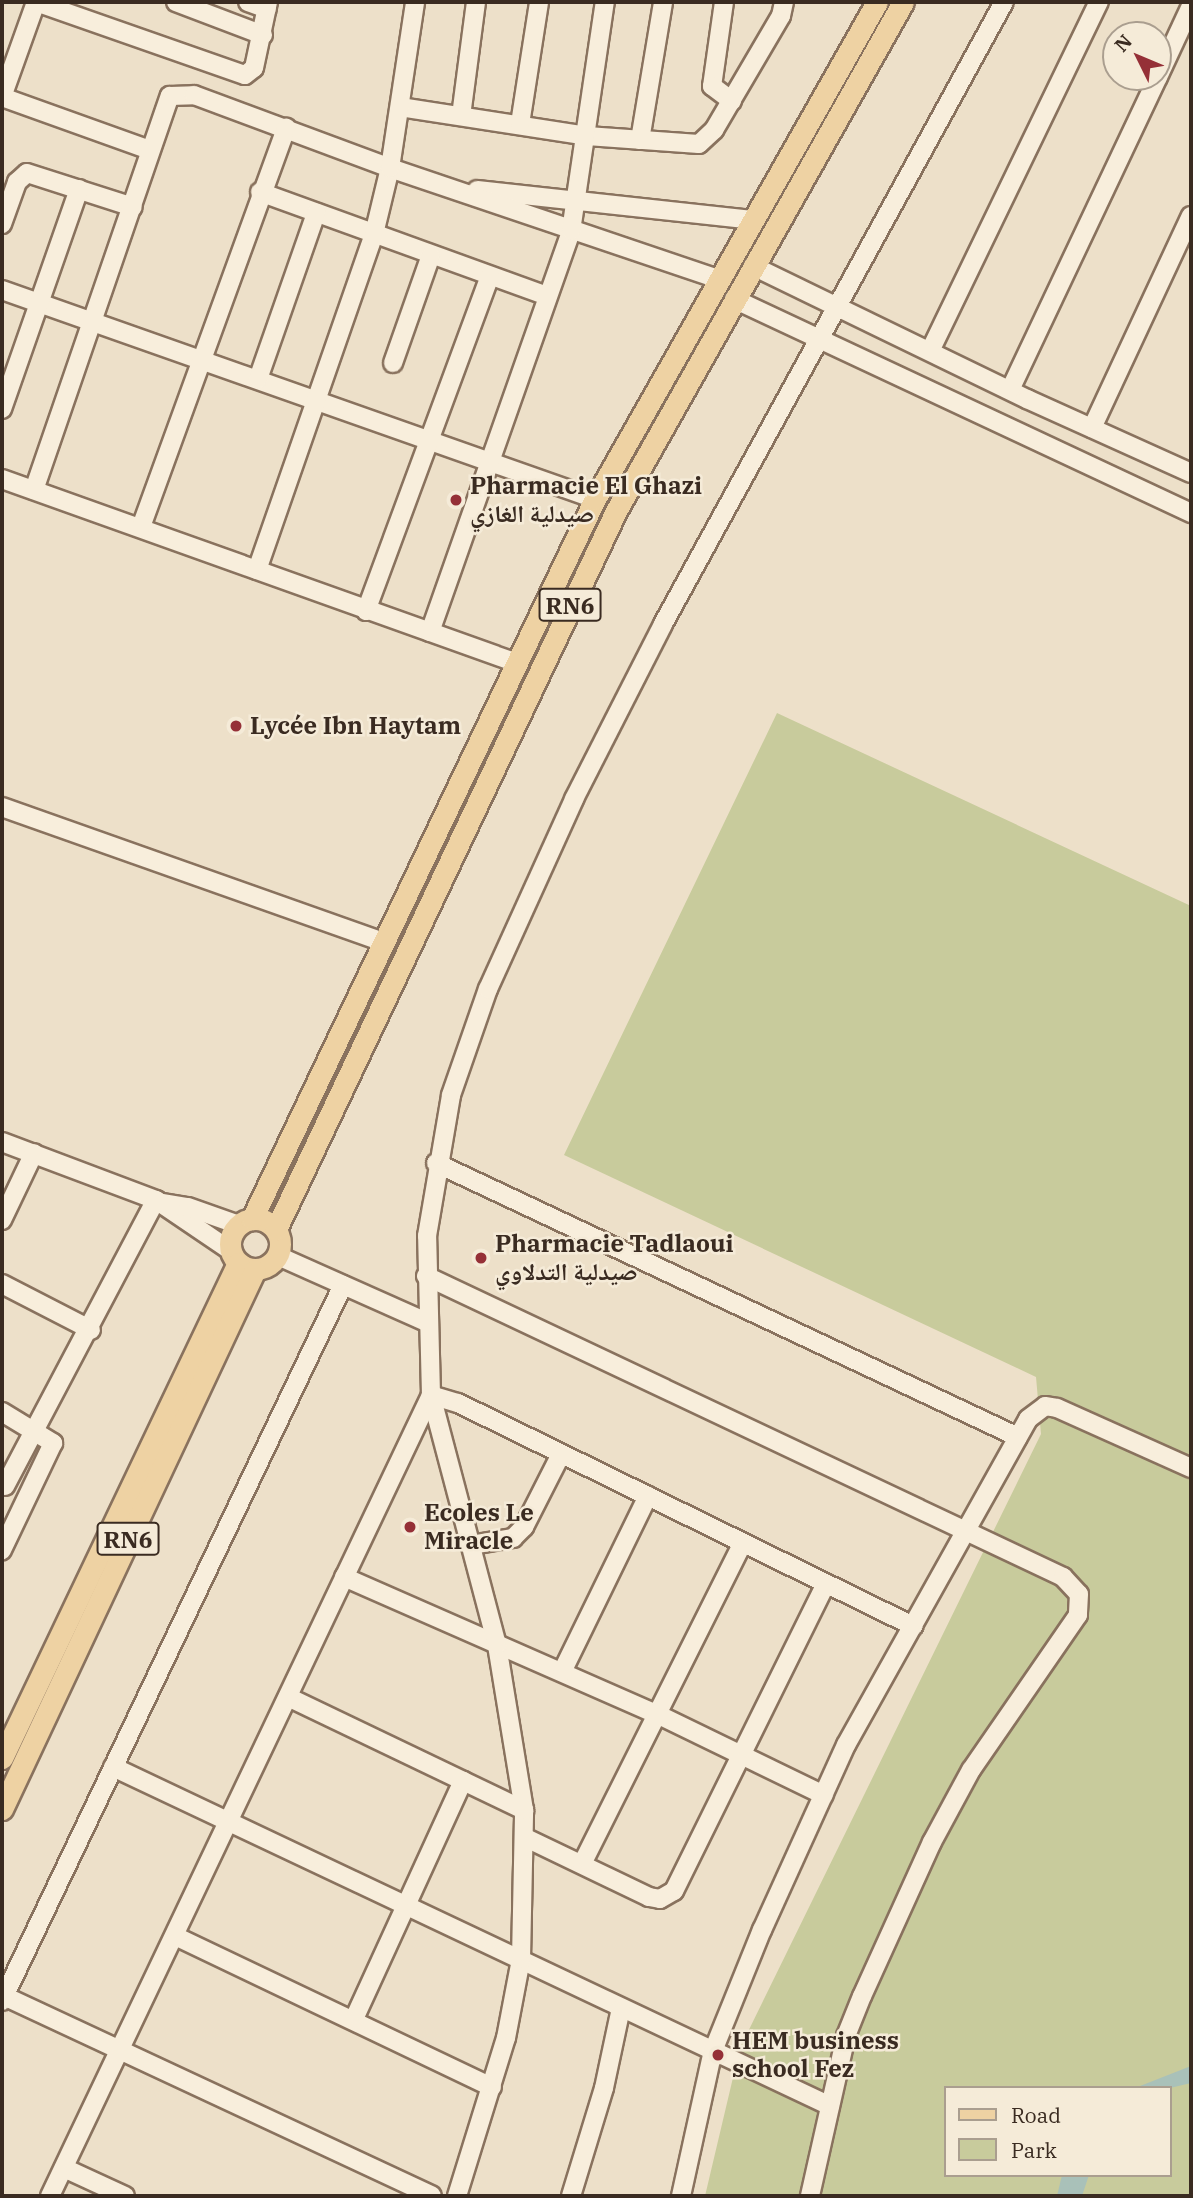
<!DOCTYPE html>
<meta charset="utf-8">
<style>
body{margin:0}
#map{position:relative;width:1193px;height:2198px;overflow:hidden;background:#ede0c9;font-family:"IBM Plex Serif","Noto Naskh Arabic",serif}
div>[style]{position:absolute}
.green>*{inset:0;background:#c8cb9c}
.water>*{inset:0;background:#a9c1b9}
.roads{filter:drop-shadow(2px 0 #89725e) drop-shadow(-2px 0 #89725e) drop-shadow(0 2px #89725e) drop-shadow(0 -2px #89725e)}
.minor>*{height:18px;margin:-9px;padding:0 9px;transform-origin:9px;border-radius:9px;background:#f8eedc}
.major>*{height:21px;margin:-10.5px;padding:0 10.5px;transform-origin:10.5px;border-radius:10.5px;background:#eed2a3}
.major>.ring{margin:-10.5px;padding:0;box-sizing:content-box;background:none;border:21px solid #eed2a3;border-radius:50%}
.dots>*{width:19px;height:19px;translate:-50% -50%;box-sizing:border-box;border:4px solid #f5ebd8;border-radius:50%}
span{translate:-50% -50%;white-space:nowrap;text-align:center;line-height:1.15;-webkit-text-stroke:5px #f5ebd8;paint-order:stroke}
.shield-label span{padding:2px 5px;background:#f5ebd8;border:2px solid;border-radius:5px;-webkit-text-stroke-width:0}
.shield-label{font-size:23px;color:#3a2b21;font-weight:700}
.poi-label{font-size:24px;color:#3a2b21;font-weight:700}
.left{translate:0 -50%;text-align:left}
.frame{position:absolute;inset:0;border:4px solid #3a2b21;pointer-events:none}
.legend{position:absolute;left:944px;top:2086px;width:228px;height:91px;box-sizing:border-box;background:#f5ebd8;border:2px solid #aa9e8f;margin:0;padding:9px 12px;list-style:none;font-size:21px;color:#3a2b21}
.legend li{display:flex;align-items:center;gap:14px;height:35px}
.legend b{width:35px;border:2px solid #aa9e8f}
.north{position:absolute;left:1102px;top:21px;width:70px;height:70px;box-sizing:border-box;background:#f5ebd8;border:2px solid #aa9e8f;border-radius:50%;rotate:313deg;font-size:19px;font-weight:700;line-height:28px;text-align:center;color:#3a2b21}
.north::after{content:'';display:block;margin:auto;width:24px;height:32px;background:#953037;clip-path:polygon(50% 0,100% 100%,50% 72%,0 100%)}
</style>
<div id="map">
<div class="green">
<div style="clip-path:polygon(evenodd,777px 713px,1191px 906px,1191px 2196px,705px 2196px,740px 2048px,1041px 1434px,1036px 1377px,564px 1155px,777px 713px,946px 2088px,1170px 2088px,1170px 2175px,946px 2175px,946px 2088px)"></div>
</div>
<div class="water">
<div style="clip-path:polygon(1191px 2066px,1191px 2083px,1170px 2088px,1135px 2088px)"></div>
<div style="clip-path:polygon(1062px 2175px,1089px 2175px,1082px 2196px,1057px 2196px)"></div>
</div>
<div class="roads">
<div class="minor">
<div style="left:36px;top:2px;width:221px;rotate:19.3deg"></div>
<div style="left:245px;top:75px;width:11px;rotate:-38deg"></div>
<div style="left:254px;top:68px;width:67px;rotate:-78deg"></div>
<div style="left:176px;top:2px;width:93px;rotate:20.8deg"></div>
<div style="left:248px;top:2px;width:20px;rotate:20deg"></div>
<div style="left:724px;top:2px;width:85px;rotate:98.1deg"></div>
<div style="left:712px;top:86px;width:25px;rotate:37deg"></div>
<div style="left:1158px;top:77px;width:78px;rotate:-65.1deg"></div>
<div style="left:2px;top:97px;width:157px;rotate:19.7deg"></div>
<div style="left:2px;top:97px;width:101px;rotate:-70.3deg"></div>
<div style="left:400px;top:107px;width:189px;rotate:8.8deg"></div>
<div style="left:587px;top:136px;width:112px;rotate:4.1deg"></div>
<div style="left:699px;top:144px;width:21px;rotate:-43deg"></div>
<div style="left:714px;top:130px;width:132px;rotate:-59.6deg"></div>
<div style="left:781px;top:16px;width:14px;rotate:-78deg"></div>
<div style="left:461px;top:116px;width:115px;rotate:-82.5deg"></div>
<div style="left:520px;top:124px;width:123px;rotate:-81.1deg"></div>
<div style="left:640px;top:140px;width:140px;rotate:-80.5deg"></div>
<div style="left:477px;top:190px;width:277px;rotate:6.2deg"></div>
<div style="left:260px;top:192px;width:305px;rotate:19.9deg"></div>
<div style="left:2px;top:224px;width:45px;rotate:-70.3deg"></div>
<div style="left:17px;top:182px;width:13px;rotate:-42deg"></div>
<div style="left:27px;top:173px;width:111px;rotate:17.8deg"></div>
<div style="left:753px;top:266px;width:305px;rotate:25.9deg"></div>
<div style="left:1027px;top:399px;width:180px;rotate:24.3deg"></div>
<div style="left:2px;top:290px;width:629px;rotate:19.41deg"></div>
<div style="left:734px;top:299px;width:505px;rotate:25.09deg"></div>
<div style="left:931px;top:349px;width:386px;rotate:-64.2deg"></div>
<div style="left:393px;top:363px;width:114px;rotate:-70.6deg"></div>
<div style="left:258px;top:379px;width:176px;rotate:-70.7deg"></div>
<div style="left:1010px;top:390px;width:346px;rotate:-64.7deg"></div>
<div style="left:2px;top:409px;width:233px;rotate:-70.7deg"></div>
<div style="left:1092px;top:428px;width:234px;rotate:-65deg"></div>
<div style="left:2px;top:479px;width:547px;rotate:19.66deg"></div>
<div style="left:34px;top:490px;width:417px;rotate:-71deg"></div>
<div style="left:170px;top:96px;width:24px;rotate:-2deg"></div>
<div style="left:194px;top:95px;width:209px;rotate:20.4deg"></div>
<div style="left:390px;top:168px;width:346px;rotate:18.7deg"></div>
<div style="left:141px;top:527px;width:425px;rotate:-70deg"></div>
<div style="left:257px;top:570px;width:356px;rotate:-70.8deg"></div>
<div style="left:374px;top:234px;width:68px;rotate:-76.4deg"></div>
<div style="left:390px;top:168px;width:168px;rotate:-81.4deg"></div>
<div style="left:366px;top:611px;width:357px;rotate:-69.7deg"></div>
<div style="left:430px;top:632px;width:425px;rotate:-70.6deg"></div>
<div style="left:571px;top:231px;width:232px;rotate:-81.6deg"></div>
<div style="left:2px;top:807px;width:406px;rotate:19.5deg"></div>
<div style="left:2px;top:1142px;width:165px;rotate:20.6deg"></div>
<div style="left:156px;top:1200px;width:91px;rotate:34.2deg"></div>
<div style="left:436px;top:1163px;width:643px;rotate:25.21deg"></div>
<div style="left:162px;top:1203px;width:26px;rotate:9deg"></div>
<div style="left:188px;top:1207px;width:54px;rotate:19.4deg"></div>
<div style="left:2px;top:1220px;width:74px;rotate:-64.5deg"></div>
<div style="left:278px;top:1256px;width:162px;rotate:24deg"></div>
<div style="left:426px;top:1276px;width:705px;rotate:25.29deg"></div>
<div style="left:1063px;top:1577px;width:23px;rotate:47deg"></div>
<div style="left:1079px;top:1594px;width:21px;rotate:93deg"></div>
<div style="left:1078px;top:1615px;width:188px;rotate:124.6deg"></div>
<div style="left:971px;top:1770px;width:82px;rotate:118.4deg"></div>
<div style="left:932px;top:1842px;width:169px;rotate:114.4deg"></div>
<div style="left:862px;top:1996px;width:43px;rotate:111.8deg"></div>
<div style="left:846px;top:2036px;width:164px;rotate:102.7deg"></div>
<div style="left:2px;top:1284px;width:100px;rotate:27.3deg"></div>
<div style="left:2px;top:1412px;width:60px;rotate:31.3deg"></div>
<div style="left:53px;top:1443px;width:119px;rotate:115.5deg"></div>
<div style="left:5px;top:1486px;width:323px;rotate:-62.2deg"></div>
<div style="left:471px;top:1545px;width:43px;rotate:-9.5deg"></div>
<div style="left:513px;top:1538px;width:16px;rotate:-45deg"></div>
<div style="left:524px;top:1527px;width:82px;rotate:-63.1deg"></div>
<div style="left:344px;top:1577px;width:344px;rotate:23.7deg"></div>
<div style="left:659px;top:1715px;width:183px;rotate:25.9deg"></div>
<div style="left:562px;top:1672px;width:196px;rotate:-64deg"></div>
<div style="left:288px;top:1697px;width:262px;rotate:25.6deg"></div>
<div style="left:113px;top:1767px;width:793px;rotate:25.3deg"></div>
<div style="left:524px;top:1837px;width:139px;rotate:25.6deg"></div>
<div style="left:649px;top:1897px;width:11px;rotate:10deg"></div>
<div style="left:660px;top:1899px;width:16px;rotate:-30deg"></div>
<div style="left:674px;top:1891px;width:343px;rotate:-63.7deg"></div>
<div style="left:582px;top:1864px;width:359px;rotate:-63.4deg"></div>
<div style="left:175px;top:1936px;width:351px;rotate:25.5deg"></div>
<div style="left:4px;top:1996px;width:472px;rotate:25deg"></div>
<div style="left:2px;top:2001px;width:793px;rotate:-64.53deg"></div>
<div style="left:354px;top:2019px;width:262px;rotate:-65.4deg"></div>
<div style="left:64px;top:2168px;width:67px;rotate:24.7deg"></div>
<div style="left:50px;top:2196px;width:887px;rotate:-64.56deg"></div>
<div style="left:431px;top:1395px;width:28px;rotate:17deg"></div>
<div style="left:458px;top:1403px;width:507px;rotate:26.11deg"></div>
<div style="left:457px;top:2196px;width:165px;rotate:-72.8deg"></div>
<div style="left:506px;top:2038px;width:80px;rotate:-79.2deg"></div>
<div style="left:521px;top:1959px;width:149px;rotate:-88.8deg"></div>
<div style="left:524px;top:1810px;width:167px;rotate:-99.3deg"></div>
<div style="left:497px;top:1645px;width:259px;rotate:-104.8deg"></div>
<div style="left:431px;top:1395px;width:159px;rotate:-91.4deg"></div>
<div style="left:427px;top:1236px;width:143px;rotate:-80.3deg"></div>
<div style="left:451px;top:1095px;width:112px;rotate:-70.8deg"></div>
<div style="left:488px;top:989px;width:209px;rotate:-65.6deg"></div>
<div style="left:574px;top:799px;width:196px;rotate:-63deg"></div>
<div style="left:663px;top:624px;width:709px;rotate:-61.27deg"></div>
<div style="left:571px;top:2196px;width:113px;rotate:-73deg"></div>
<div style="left:604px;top:2088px;width:82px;rotate:-78deg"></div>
<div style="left:681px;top:2196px;width:148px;rotate:-77.6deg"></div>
<div style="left:713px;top:2051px;width:131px;rotate:-68deg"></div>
<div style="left:762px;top:1930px;width:203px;rotate:-65.6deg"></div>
<div style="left:846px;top:1745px;width:373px;rotate:-60.8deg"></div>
<div style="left:1028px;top:1419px;width:21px;rotate:-37deg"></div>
<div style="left:1045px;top:1406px;width:12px;rotate:9deg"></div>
<div style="left:1057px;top:1408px;width:147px;rotate:24.1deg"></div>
</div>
<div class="major">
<div class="ring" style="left:230px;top:1219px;width:29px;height:29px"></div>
<div style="left:252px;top:1219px;width:798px;rotate:-64.53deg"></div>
<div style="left:595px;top:499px;width:571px;rotate:-60.43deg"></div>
<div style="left:276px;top:1229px;width:794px;rotate:-64.66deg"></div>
<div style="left:616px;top:511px;width:584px;rotate:-60.58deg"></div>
<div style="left:2px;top:1758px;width:548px;rotate:-64.51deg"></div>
<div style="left:2px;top:1809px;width:595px;rotate:-64.86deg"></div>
</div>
</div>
<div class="dots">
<div style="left:456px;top:500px;background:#953037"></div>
<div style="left:236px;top:726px;background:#953037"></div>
<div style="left:481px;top:1258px;background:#953037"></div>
<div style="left:410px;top:1527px;background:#953037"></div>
<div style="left:718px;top:2055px;background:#953037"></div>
</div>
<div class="shield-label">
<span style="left:570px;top:605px">RN6</span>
<span style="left:128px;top:1539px">RN6</span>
</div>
<div class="poi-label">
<span class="left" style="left:470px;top:500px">Pharmacie El Ghazi<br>صيدلية الغازي</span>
<span class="left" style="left:250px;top:726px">Lycée Ibn Haytam</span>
<span class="left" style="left:495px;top:1258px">Pharmacie Tadlaoui<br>صيدلية التدلاوي</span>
<span class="left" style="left:424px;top:1527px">Ecoles Le<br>Miracle</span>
<span class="left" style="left:732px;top:2055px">HEM business<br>school Fez</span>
</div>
<div class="frame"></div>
<ul class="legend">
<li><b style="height:9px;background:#eed2a3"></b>Road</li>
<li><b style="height:19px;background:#c8cb9c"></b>Park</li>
</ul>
<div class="north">N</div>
</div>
